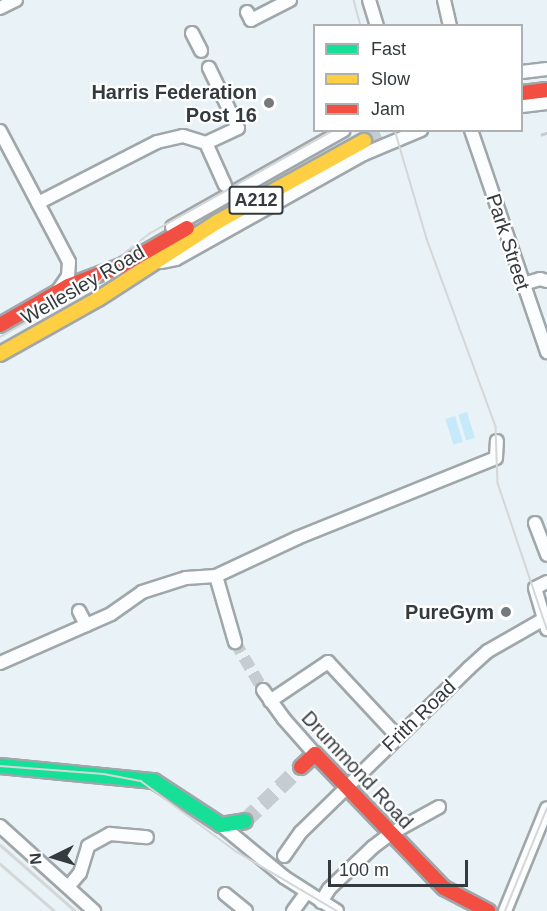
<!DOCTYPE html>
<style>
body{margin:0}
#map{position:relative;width:547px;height:911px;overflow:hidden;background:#e9f2f6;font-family:Arial,sans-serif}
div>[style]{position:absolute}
.green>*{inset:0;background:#c6eaf9;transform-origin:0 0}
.street-tunnel>*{height:12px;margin-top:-6px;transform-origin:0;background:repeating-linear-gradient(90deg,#c5cdd1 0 12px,transparent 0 18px)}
.secondary-tunnel>*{height:16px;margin-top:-8px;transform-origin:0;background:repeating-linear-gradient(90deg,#c5cdd1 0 16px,transparent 0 24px)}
.primary-tunnel>*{height:18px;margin-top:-9px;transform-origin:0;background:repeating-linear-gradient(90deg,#c5cdd1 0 18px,transparent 0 27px)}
.roads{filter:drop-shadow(2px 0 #a0a7aa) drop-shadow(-2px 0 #a0a7aa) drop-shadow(0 2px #a0a7aa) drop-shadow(0 -2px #a0a7aa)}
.street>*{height:12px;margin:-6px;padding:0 6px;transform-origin:6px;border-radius:6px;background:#fcfdfe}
.fast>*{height:14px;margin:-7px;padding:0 7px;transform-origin:7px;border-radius:7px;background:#16e098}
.slow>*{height:14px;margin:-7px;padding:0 7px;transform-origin:7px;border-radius:7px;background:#ffcf43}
.jam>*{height:14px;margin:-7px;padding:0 7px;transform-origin:7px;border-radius:7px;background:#f24e42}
.tram>*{height:1.5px;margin:-0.75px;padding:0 0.75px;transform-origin:0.75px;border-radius:0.75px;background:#d4d7d8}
.rail>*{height:3px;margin:-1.5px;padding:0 1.5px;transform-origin:1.5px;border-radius:1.5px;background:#d4d7d8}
.dots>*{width:16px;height:16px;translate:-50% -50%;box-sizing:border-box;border:3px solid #fff;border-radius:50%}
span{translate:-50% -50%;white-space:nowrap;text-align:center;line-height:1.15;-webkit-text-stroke:4.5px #fff;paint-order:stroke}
.shield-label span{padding:2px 4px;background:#fff;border:2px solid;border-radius:4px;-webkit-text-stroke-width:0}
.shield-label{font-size:18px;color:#343b3e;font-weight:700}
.poi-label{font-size:20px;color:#343b3e;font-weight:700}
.right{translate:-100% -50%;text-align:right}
.street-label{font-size:20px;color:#343b3e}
.legend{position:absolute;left:313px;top:24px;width:210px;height:108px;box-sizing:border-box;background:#fff;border:2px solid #aeb1b2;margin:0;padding:8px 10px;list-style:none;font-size:18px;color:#343b3e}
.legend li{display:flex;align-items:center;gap:12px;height:30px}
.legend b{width:30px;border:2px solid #aeb1b2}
.north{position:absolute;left:24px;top:827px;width:60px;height:60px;-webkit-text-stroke:4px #fff;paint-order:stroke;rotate:265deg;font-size:16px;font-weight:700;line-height:24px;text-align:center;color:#343b3e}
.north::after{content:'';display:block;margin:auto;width:21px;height:27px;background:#343b3e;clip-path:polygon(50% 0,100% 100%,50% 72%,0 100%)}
.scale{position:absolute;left:328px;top:860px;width:140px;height:27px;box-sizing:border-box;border:3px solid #343b3e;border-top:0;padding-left:8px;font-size:18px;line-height:21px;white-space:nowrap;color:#343b3e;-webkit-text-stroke:4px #fff;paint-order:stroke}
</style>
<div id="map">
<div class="green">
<div style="left:467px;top:412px;width:27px;height:9px;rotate:73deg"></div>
<div style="left:455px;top:416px;width:27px;height:10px;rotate:73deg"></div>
</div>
<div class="street-tunnel">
<div style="left:546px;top:132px;width:3px;rotate:72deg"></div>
<div style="left:235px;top:642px;width:56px;rotate:59.7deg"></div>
</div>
<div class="secondary-tunnel">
<div style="left:245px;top:821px;width:78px;rotate:-44deg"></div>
</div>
<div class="primary-tunnel">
<div style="left:364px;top:141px;width:25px;rotate:-27deg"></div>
</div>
<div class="roads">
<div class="street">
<div style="left:369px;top:0;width:27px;rotate:73deg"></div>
<div style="left:444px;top:0;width:27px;rotate:77deg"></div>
<div style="left:0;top:8px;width:18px;rotate:-27deg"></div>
<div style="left:247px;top:12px;width:9px;rotate:63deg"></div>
<div style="left:251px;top:20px;width:44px;rotate:-27.1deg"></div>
<div style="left:192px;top:33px;width:20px;rotate:63deg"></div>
<div style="left:522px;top:72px;width:25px;rotate:-7deg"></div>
<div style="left:522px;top:106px;width:25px;rotate:-7deg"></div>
<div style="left:471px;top:130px;width:235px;rotate:71.1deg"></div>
<div style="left:0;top:131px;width:148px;rotate:62.2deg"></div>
<div style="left:69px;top:262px;width:14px;rotate:94deg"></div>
<div style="left:68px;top:276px;width:18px;rotate:124deg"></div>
<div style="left:206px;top:143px;width:35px;rotate:-25deg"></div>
<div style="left:238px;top:128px;width:67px;rotate:-115.8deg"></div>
<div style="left:38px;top:203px;width:134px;rotate:-27.1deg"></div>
<div style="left:157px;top:142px;width:27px;rotate:-13deg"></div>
<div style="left:183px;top:136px;width:24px;rotate:17deg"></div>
<div style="left:206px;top:143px;width:46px;rotate:65.7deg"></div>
<div style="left:172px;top:227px;width:197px;rotate:-29.4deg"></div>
<div style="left:161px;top:262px;width:15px;rotate:-11deg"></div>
<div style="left:176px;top:259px;width:215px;rotate:-29.2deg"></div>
<div style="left:364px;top:154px;width:62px;rotate:-22.8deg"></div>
<div style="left:523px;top:284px;width:18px;rotate:-16deg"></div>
<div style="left:540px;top:279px;width:7px;rotate:16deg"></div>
<div style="left:535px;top:523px;width:34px;rotate:69deg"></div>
<div style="left:216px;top:576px;width:69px;rotate:73.9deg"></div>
<div style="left:547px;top:582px;width:13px;rotate:153deg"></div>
<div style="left:535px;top:588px;width:43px;rotate:73.7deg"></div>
<div style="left:79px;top:611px;width:16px;rotate:63deg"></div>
<div style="left:0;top:663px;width:121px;rotate:-23.8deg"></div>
<div style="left:111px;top:614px;width:38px;rotate:-35deg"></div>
<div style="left:142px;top:592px;width:46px;rotate:-17.7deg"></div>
<div style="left:186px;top:578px;width:30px;rotate:-4deg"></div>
<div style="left:216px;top:576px;width:89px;rotate:-25.1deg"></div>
<div style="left:297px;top:538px;width:214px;rotate:-21.9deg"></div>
<div style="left:496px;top:458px;width:17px;rotate:-87deg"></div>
<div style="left:263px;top:690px;width:36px;rotate:54deg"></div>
<div style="left:284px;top:719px;width:47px;rotate:48.5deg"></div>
<div style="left:270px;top:701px;width:70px;rotate:-33.9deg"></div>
<div style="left:328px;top:662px;width:101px;rotate:47deg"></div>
<div style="left:221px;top:825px;width:82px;rotate:39.5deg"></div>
<div style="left:284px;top:877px;width:63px;rotate:32.7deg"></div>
<div style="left:0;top:826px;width:127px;rotate:42.1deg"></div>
<div style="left:284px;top:856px;width:29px;rotate:-55deg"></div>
<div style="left:301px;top:832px;width:235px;rotate:-44.3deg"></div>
<div style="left:469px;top:668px;width:25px;rotate:-42deg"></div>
<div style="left:488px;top:651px;width:64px;rotate:-29.7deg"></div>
<div style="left:69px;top:886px;width:17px;rotate:-50deg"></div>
<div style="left:80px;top:873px;width:28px;rotate:-73deg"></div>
<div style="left:88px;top:846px;width:25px;rotate:-29deg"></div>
<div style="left:110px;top:834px;width:37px;rotate:5deg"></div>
<div style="left:225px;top:894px;width:27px;rotate:39deg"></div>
<div style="left:321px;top:902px;width:15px;rotate:-58deg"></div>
<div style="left:329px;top:889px;width:61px;rotate:-43.7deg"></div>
<div style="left:373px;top:847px;width:21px;rotate:-37deg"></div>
<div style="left:390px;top:834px;width:56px;rotate:-28.9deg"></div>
<div style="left:293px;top:911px;width:22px;rotate:-54deg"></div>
<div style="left:505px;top:911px;width:111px;rotate:-67.8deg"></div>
</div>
<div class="fast">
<div style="left:0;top:766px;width:155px;rotate:5.6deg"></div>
<div style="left:154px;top:781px;width:80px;rotate:33.3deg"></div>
<div style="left:221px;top:825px;width:24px;rotate:-9deg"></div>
</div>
<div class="slow">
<div style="left:0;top:354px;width:112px;rotate:-29.3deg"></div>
<div style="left:98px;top:299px;width:142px;rotate:-32.9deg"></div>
<div style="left:217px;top:222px;width:168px;rotate:-28.9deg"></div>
</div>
<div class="jam">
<div style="left:522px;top:93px;width:25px;rotate:-7deg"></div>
<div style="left:0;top:325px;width:78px;rotate:-29.8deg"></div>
<div style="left:68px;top:286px;width:57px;rotate:-20.7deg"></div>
<div style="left:121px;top:266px;width:76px;rotate:-29.9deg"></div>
<div style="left:301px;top:767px;width:19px;rotate:-43deg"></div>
<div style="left:315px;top:754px;width:186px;rotate:46.1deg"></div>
<div style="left:444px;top:888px;width:50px;rotate:27.6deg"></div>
</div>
</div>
<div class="tram">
<div style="left:354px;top:0;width:27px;rotate:75deg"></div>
<div style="left:395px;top:130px;width:114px;rotate:73.6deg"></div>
<div style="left:427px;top:239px;width:200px;rotate:69.8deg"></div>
<div style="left:496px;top:427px;width:56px;rotate:88deg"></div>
<div style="left:498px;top:483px;width:154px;rotate:71.4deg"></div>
<div style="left:0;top:337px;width:113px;rotate:-29.1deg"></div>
<div style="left:99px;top:282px;width:40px;rotate:-48deg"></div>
<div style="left:126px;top:252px;width:29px;rotate:-38deg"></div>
<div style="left:149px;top:234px;width:212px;rotate:-29.3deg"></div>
<div style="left:0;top:766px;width:104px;rotate:4.4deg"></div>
<div style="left:104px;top:774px;width:38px;rotate:11deg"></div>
<div style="left:141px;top:781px;width:119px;rotate:36.5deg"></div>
<div style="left:237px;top:852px;width:116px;rotate:30.5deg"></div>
<div style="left:505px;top:911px;width:111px;rotate:-67.8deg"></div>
</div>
<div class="rail">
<div style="left:0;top:845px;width:100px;rotate:41.3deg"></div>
<div style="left:0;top:864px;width:72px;rotate:41deg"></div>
</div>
<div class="dots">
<div style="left:269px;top:103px;background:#737b7e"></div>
<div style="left:506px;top:612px;background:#737b7e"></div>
</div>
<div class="shield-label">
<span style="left:256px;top:200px">A212</span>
</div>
<div class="poi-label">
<span class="right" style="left:257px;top:104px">Harris Federation<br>Post 16</span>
<span class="right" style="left:494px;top:612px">PureGym</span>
</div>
<div class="street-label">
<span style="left:508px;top:242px;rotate:72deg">Park Street</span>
<span style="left:83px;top:285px;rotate:-30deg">Wellesley Road</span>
<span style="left:419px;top:716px;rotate:-44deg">Frith Road</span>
<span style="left:357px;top:770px;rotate:47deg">Drummond Road</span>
</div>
<ul class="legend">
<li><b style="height:8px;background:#16e098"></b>Fast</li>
<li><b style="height:8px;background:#ffcf43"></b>Slow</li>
<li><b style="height:8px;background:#f24e42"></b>Jam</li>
</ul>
<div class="north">N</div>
<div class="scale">100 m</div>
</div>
